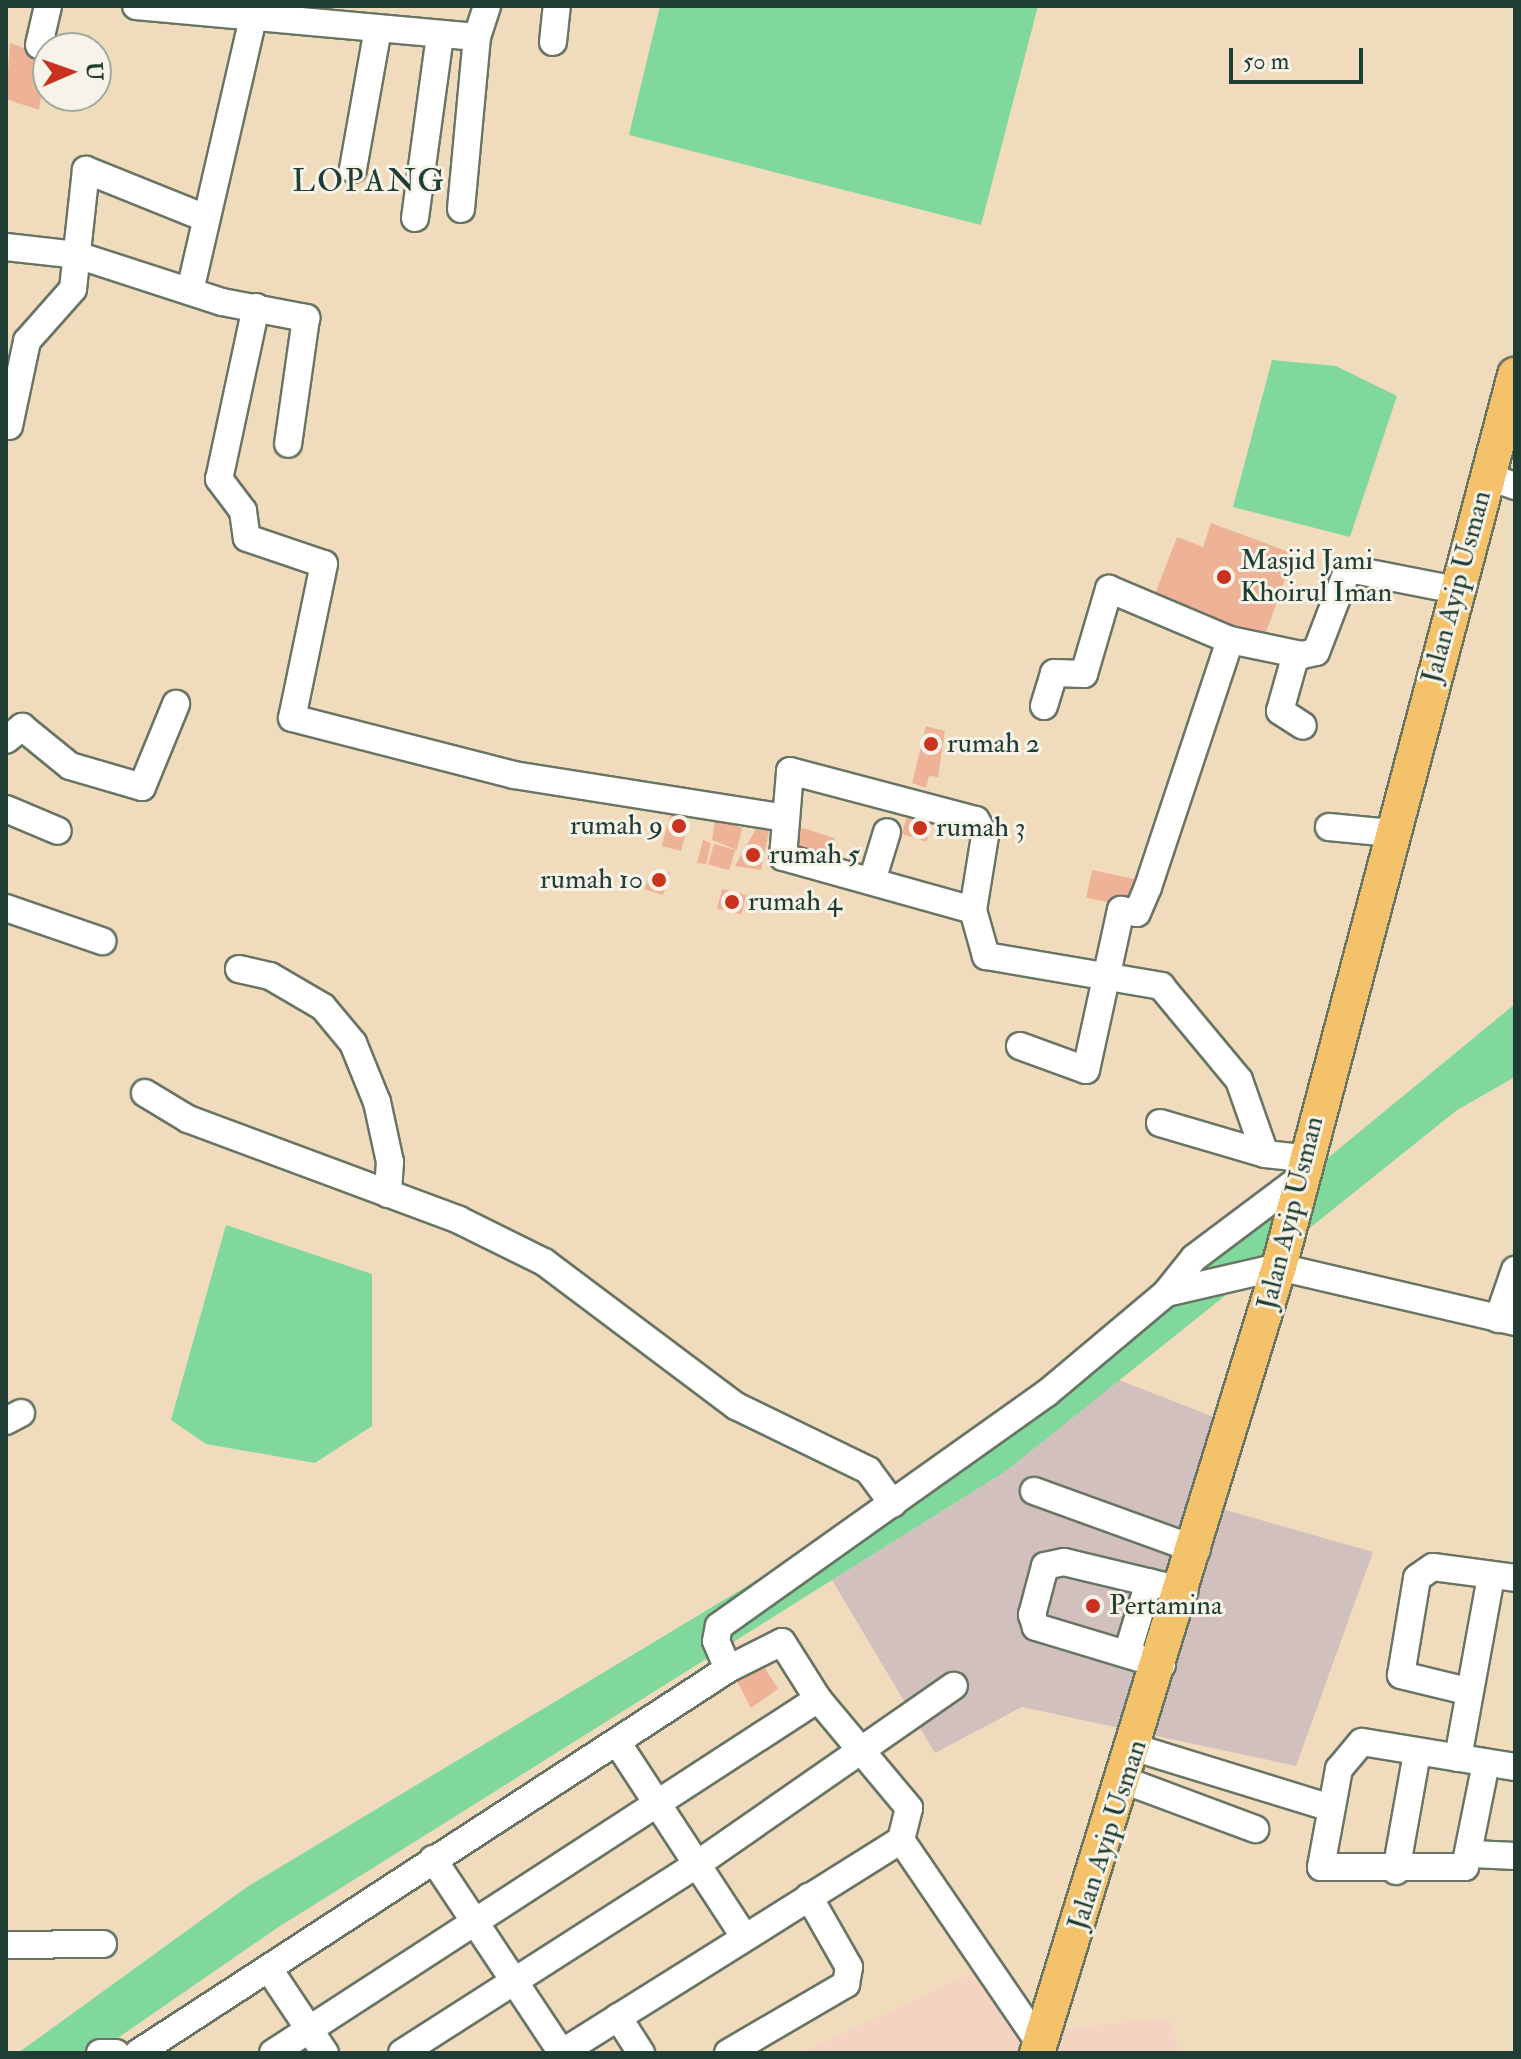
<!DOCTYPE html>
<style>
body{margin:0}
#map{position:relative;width:1521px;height:2059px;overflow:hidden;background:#f0dcbc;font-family:"IM FELL Double Pica",serif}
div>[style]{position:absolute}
.built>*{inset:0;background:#f5d3c2}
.industrial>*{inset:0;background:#d1c0bd}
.green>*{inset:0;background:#80d89c}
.building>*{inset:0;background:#eeb296;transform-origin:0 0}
.roads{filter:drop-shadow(2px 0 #687564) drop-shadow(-2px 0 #687564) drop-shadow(0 2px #687564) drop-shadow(0 -2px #687564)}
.minor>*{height:26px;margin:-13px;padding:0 13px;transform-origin:13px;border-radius:13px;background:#fff}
.major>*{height:34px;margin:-17px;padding:0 17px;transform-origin:17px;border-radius:17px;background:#f3c26a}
.dots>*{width:22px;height:22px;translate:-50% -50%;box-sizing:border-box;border:4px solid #f7f3e8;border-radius:50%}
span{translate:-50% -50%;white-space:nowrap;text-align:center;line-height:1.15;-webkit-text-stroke:6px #f7f3e8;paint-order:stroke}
.poi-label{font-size:28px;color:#1f3d34}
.left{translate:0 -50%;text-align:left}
.right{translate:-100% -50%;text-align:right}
.street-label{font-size:28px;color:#1f3d34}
.quarter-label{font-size:32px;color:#1f3d34;letter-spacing:2px}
.frame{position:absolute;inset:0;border:8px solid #1f3d34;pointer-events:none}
.north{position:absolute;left:32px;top:32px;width:80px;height:80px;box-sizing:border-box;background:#f7f3e8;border:2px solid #a1aaa0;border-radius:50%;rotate:88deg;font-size:22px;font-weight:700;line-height:32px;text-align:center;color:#1f3d34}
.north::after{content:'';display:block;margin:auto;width:28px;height:36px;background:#c8321e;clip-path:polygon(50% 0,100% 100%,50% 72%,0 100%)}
.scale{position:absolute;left:1229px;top:48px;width:134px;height:36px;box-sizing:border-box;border:4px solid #1f3d34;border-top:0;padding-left:10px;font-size:24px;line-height:28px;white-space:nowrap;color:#1f3d34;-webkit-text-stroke:6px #f7f3e8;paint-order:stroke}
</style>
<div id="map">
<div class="built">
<div style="clip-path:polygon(970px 1974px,1022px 2033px,1169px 2018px,1180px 2053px,801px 2053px)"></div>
</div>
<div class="industrial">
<div style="clip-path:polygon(1119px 1380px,1214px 1417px,1190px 1500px,1373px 1552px,1296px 1766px,1022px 1707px,935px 1753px,832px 1580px,1006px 1471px)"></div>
</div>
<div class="green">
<div style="clip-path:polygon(660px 6px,1038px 6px,981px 225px,629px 135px)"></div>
<div style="clip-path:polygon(1272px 360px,1336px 366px,1397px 396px,1350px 537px,1233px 507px)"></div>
<div style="clip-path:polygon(1515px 1004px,1515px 1077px,1457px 1110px,1006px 1471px,277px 1928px,96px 2053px,18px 2053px,247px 1887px,973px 1450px)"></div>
<div style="clip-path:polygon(226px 1225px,372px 1274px,372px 1426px,315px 1463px,206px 1444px,171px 1420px)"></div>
</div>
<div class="building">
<div style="clip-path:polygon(10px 43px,48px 56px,39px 110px,6px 99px)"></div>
<div style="clip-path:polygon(1211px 523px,1294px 554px,1264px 638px,1153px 599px,1177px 537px,1203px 547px)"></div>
<div style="clip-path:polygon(926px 726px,945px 731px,938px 777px,929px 776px,926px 788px,912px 783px)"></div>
<div style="left:910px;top:808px;width:26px;height:27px;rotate:18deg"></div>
<div style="left:670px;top:815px;width:20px;height:32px;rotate:15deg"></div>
<div style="clip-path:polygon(715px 819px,742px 828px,737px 850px,712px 840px)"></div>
<div style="left:802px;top:828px;width:34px;height:26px;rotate:17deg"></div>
<div style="clip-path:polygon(756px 829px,769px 831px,761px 870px,735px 866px)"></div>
<div style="clip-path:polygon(703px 840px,711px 843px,706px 864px,697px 863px)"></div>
<div style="left:714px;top:844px;width:22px;height:21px;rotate:16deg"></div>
<div style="clip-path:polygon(654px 869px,670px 873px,663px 895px,644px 889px)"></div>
<div style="left:1092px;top:870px;width:52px;height:28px;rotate:12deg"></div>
<div style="left:722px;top:889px;width:25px;height:20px;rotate:14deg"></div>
<div style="clip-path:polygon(763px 1665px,778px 1689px,751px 1708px,736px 1679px)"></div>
</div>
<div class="roads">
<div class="minor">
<div style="left:136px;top:6px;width:342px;rotate:5.2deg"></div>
<div style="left:477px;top:37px;width:33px;rotate:-72deg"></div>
<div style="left:553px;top:42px;width:36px;rotate:-84deg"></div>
<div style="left:39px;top:45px;width:40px;rotate:-77deg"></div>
<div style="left:353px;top:169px;width:142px;rotate:-79.9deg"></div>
<div style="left:461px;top:209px;width:173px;rotate:-84.7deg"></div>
<div style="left:415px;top:218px;width:185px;rotate:-82.2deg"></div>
<div style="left:6px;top:247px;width:71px;rotate:6.4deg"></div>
<div style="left:77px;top:255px;width:152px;rotate:18deg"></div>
<div style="left:222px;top:302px;width:86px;rotate:10.8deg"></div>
<div style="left:306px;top:318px;width:127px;rotate:98.1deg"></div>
<div style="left:190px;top:291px;width:293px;rotate:-77deg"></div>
<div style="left:256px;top:307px;width:176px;rotate:102.1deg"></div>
<div style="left:219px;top:479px;width:40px;rotate:53deg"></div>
<div style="left:243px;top:511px;width:27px;rotate:82deg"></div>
<div style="left:247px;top:538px;width:81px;rotate:18.7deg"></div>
<div style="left:324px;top:564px;width:157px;rotate:101.7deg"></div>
<div style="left:292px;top:718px;width:229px;rotate:14.4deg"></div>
<div style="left:514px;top:775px;width:274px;rotate:9deg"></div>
<div style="left:9px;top:426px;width:87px;rotate:-78deg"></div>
<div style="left:27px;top:341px;width:69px;rotate:-48.5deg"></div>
<div style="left:73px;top:289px;width:120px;rotate:-83.8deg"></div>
<div style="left:86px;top:170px;width:126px;rotate:21.9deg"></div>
<div style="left:1486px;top:476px;width:31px;rotate:19deg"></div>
<div style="left:1296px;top:654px;width:59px;rotate:105.7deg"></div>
<div style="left:1280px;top:711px;width:27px;rotate:33deg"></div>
<div style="left:1044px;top:706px;width:34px;rotate:-73deg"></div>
<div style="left:1054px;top:673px;width:30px;rotate:2deg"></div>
<div style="left:1084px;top:674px;width:89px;rotate:-73.6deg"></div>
<div style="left:1109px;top:589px;width:131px;rotate:22.9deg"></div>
<div style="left:1230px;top:640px;width:74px;rotate:11.8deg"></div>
<div style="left:1302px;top:655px;width:14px;rotate:-12deg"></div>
<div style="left:1316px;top:652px;width:84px;rotate:-69deg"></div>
<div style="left:1346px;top:574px;width:9px;rotate:-27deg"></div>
<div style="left:1354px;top:570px;width:104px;rotate:11.1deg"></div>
<div style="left:6px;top:740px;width:21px;rotate:-39deg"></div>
<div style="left:22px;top:727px;width:62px;rotate:39.1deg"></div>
<div style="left:70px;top:766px;width:75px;rotate:16.3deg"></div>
<div style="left:142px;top:787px;width:90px;rotate:-67.7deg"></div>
<div style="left:6px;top:809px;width:56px;rotate:22.9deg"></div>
<div style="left:1329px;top:827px;width:62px;rotate:5.5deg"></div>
<div style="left:872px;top:881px;width:51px;rotate:-73deg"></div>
<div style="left:6px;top:908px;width:102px;rotate:19deg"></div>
<div style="left:973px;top:910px;width:197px;rotate:-164.4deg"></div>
<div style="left:783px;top:857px;width:86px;rotate:-85.3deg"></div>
<div style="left:790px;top:771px;width:192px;rotate:14.8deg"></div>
<div style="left:976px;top:820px;width:18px;rotate:61deg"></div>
<div style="left:985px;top:836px;width:75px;rotate:99.2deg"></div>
<div style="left:973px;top:910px;width:48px;rotate:74.2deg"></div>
<div style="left:986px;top:956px;width:178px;rotate:9.7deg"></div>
<div style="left:1161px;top:986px;width:122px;rotate:50.3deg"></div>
<div style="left:1239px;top:1080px;width:78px;rotate:70.6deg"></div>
<div style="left:1265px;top:1154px;width:39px;rotate:6deg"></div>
<div style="left:239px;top:969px;width:32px;rotate:13deg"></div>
<div style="left:270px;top:976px;width:61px;rotate:30.3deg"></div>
<div style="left:323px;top:1007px;width:47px;rotate:50.2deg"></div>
<div style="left:353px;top:1043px;width:64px;rotate:67.9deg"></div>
<div style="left:377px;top:1102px;width:61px;rotate:77.8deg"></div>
<div style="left:390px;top:1162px;width:32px;rotate:94deg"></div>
<div style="left:1020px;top:1046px;width:70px;rotate:20deg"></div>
<div style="left:1086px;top:1070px;width:164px;rotate:-77.7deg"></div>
<div style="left:1121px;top:910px;width:16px;rotate:11deg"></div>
<div style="left:1137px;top:913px;width:28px;rotate:-67deg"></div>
<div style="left:1148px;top:887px;width:260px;rotate:-71.6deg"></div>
<div style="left:145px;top:1093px;width:50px;rotate:31.2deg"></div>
<div style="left:188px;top:1119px;width:289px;rotate:20.4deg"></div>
<div style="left:459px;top:1220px;width:95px;rotate:26.3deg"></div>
<div style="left:544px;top:1262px;width:240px;rotate:36.9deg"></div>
<div style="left:736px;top:1406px;width:147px;rotate:25.9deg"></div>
<div style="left:868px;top:1470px;width:42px;rotate:53.7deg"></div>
<div style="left:1160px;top:1123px;width:109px;rotate:16.4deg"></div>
<div style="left:1166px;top:1293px;width:45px;rotate:-51.3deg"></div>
<div style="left:1194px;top:1258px;width:130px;rotate:-36.9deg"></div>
<div style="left:1498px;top:1319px;width:52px;rotate:-70.9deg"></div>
<div style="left:6px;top:1421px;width:17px;rotate:-28deg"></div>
<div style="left:1034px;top:1491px;width:173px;rotate:19.9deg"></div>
<div style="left:1127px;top:1654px;width:75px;rotate:-73deg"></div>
<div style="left:1162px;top:1665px;width:132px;rotate:-163.2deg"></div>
<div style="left:1036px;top:1627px;width:13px;rotate:-108deg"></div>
<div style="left:1032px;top:1615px;width:51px;rotate:-75.1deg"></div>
<div style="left:1045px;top:1566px;width:19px;rotate:-12deg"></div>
<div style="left:1064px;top:1562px;width:124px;rotate:13.5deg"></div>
<div style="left:728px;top:1669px;width:30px;rotate:-113deg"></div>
<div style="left:716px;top:1641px;width:15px;rotate:-79deg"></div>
<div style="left:719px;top:1626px;width:402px;rotate:-35.4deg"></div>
<div style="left:1047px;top:1393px;width:155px;rotate:-40deg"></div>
<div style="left:1166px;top:1293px;width:116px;rotate:-13deg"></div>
<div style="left:1279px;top:1267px;width:242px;rotate:13.1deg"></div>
<div style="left:1467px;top:1691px;width:68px;rotate:-166.4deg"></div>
<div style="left:1401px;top:1675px;width:98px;rotate:-80.6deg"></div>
<div style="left:1417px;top:1578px;width:19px;rotate:-35deg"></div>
<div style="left:1433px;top:1567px;width:83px;rotate:7.6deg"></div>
<div style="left:617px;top:1742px;width:232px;rotate:56.8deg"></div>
<div style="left:1136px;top:1748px;width:201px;rotate:17.1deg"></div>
<div style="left:1458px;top:1758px;width:185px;rotate:-79.7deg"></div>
<div style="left:1486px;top:1763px;width:106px;rotate:101.4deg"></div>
<div style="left:1465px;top:1867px;width:144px;rotate:180deg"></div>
<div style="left:1321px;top:1867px;width:100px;rotate:-79.6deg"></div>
<div style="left:1339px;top:1769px;width:35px;rotate:-50deg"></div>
<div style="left:1362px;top:1742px;width:155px;rotate:9.3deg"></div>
<div style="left:1126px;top:1781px;width:138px;rotate:20.4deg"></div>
<div style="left:901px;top:1840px;width:247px;rotate:55.7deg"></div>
<div style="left:1473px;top:1854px;width:42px;rotate:2.7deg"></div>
<div style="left:433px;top:1859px;width:233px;rotate:56.4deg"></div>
<div style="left:1396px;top:1871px;width:120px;rotate:-79.9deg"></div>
<div style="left:6px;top:1945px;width:97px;rotate:-0.6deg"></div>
<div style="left:269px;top:1969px;width:101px;rotate:56.3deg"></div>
<div style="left:618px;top:2017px;width:43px;rotate:57.4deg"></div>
<div style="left:100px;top:2053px;width:16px"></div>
<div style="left:138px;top:2053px;width:704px;rotate:-33.06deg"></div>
<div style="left:728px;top:1669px;width:60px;rotate:-26.6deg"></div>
<div style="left:782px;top:1642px;width:67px;rotate:57.7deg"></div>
<div style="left:818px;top:1699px;width:142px;rotate:50.1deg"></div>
<div style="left:909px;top:1808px;width:33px;rotate:104deg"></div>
<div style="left:901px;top:1840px;width:401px;rotate:147.9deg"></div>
<div style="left:273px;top:2053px;width:650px;rotate:-33.01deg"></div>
<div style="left:402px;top:2053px;width:349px;rotate:-32.6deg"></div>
<div style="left:696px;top:1865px;width:314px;rotate:-34.8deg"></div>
<div style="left:728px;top:2053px;width:137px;rotate:-30.3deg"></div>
<div style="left:846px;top:1984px;width:17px;rotate:-80deg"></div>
<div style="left:849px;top:1967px;width:81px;rotate:-119.7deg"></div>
</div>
<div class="major">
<div style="left:1037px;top:2053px;width:822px;rotate:-72.89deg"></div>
<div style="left:1279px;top:1267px;width:923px;rotate:-75.18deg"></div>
</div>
</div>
<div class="dots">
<div style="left:1224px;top:577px;background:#c8321e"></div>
<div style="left:931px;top:744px;background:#c8321e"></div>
<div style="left:679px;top:826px;background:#c8321e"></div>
<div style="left:920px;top:828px;background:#c8321e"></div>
<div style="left:753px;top:855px;background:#c8321e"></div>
<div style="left:659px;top:880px;background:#c8321e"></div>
<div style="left:732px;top:902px;background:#c8321e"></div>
<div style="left:1093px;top:1606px;background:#c8321e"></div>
</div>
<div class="poi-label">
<span class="left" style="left:1240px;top:577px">Masjid Jami<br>Khoirul Iman</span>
<span class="left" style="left:947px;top:744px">rumah 2</span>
<span class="right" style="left:663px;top:826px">rumah 9</span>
<span class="left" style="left:936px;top:828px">rumah 3</span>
<span class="left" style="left:769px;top:855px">rumah 5</span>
<span class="right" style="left:643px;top:880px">rumah 10</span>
<span class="left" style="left:748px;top:902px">rumah 4</span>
<span class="left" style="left:1109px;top:1606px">Pertamina</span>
</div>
<div class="street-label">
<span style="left:1457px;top:587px;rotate:-75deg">Jalan Ayip Usman</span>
<span style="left:1291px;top:1213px;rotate:-76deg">Jalan Ayip Usman</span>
<span style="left:1108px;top:1835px;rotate:-72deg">Jalan Ayip Usman</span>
</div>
<div class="quarter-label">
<span style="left:369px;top:181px">LOPANG</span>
</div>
<div class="frame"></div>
<div class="north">U</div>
<div class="scale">50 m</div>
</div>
